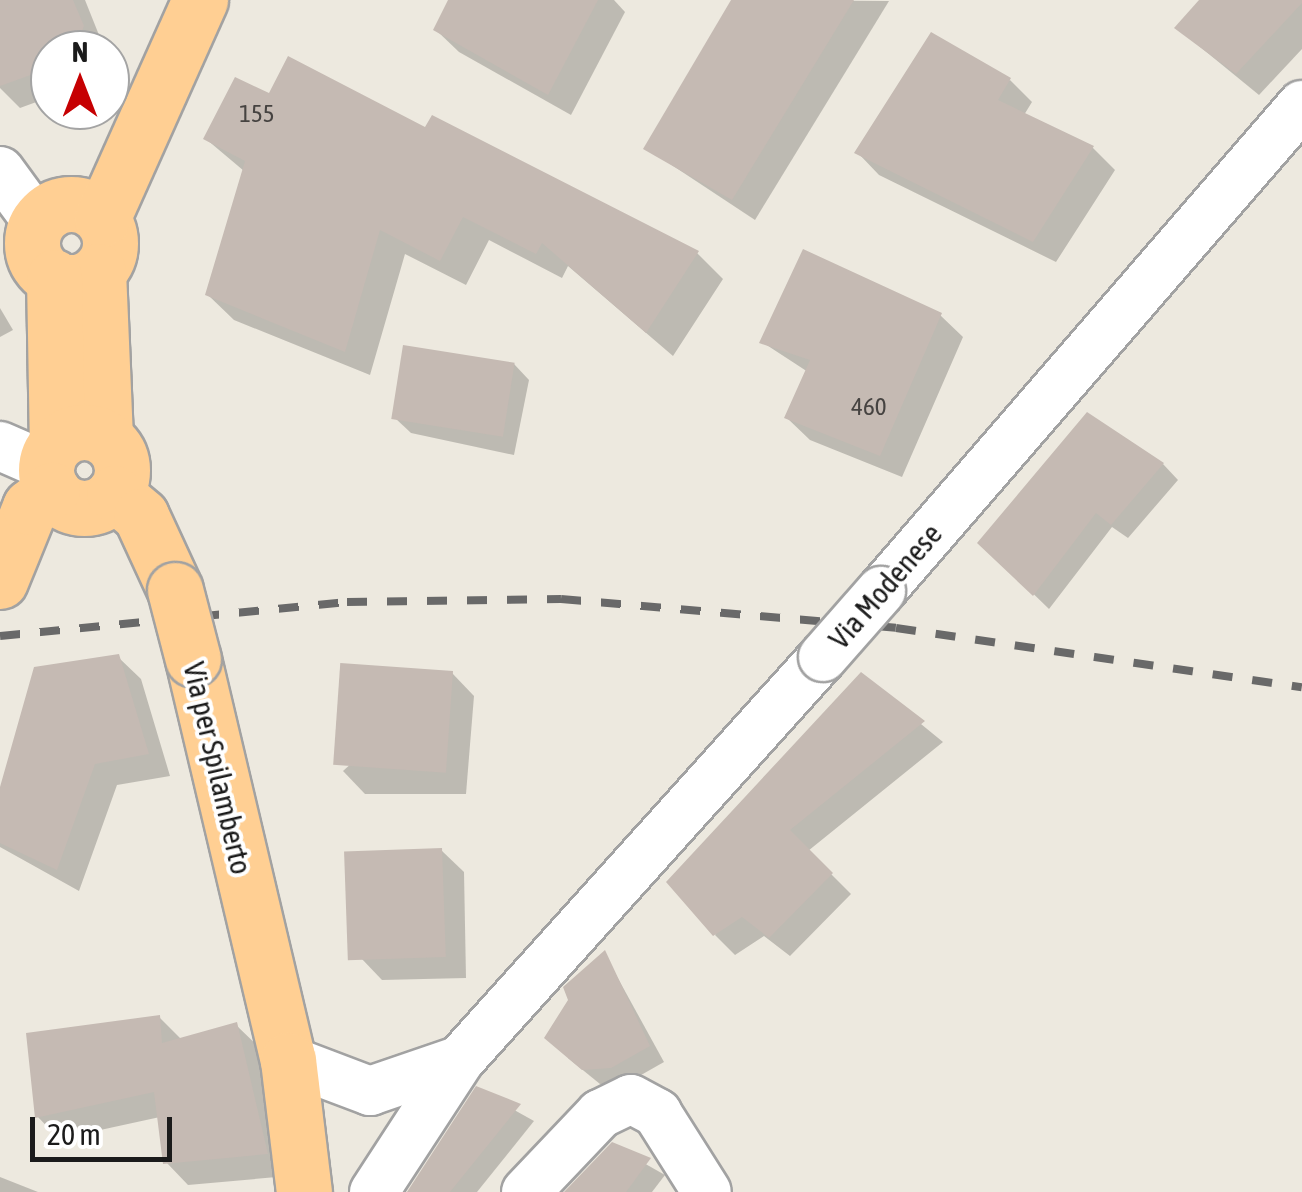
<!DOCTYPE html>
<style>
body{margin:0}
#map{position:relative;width:1302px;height:1192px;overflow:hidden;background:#ede9df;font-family:"Asap Condensed",sans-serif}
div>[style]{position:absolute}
.shadow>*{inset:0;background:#0003}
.building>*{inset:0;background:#c5bab3;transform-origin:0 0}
.roads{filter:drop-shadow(2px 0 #a2a2a2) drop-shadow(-2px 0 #a2a2a2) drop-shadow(0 2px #a2a2a2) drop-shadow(0 -2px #a2a2a2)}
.minor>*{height:48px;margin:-24px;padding:0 24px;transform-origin:24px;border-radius:24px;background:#fff}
.primary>*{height:55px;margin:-27.5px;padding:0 27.5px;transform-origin:27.5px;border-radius:27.5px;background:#ffcf93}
.primary>.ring{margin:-27.5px;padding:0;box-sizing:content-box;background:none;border:55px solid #ffcf93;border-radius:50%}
.rail>*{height:8px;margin-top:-4px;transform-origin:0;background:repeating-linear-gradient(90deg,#696969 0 20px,transparent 0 40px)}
.bridges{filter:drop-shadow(2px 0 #a2a2a2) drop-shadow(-2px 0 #a2a2a2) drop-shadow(0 2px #a2a2a2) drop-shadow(0 -2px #a2a2a2)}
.minor-bridge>*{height:48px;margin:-24px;padding:0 24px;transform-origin:24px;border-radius:24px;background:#fff}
.primary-bridge>*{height:55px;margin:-27.5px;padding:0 27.5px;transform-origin:27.5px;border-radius:27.5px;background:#ffcf93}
span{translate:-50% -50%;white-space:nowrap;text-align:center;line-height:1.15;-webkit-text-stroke:8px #fff;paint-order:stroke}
.number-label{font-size:25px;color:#464341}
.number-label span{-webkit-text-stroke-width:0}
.street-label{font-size:30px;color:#1b1b1b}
.north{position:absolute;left:30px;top:30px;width:100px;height:100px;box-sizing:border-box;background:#fff;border:2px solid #a4a4a4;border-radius:50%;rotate:0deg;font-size:28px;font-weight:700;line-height:40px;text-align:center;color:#1b1b1b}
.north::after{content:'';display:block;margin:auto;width:35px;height:45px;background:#c60002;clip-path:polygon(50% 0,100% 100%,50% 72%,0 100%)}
.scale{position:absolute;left:30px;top:1117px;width:142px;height:45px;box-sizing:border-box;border:5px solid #1b1b1b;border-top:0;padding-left:12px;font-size:30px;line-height:35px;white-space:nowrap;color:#1b1b1b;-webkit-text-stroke:8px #fff;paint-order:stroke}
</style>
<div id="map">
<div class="shadow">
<div style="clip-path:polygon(0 0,85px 0,105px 50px,50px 50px,50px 97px,20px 108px,0 88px)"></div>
<div style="clip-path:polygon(450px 0,614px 0,625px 12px,571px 115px,459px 52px,436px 30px)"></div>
<div style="clip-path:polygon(734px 0,889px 1px,755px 220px,646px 148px)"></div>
<div style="clip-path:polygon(1202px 0,1302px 0,1302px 49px,1259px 95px,1177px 28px)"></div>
<div style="clip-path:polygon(1010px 80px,1032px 102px,1024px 115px,1093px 148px,1115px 170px,1056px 262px,879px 175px,857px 152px)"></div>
<div style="clip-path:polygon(270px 97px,426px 130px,697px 253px,723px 279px,673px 356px,568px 266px,562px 278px,489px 240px,466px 285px,405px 254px,370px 375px,234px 320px,208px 295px,244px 171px,206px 139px)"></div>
<div style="clip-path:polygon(0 308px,13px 330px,0 337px)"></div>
<div style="clip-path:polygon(940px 315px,963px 337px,902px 477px,810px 440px,787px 418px,808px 372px,762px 342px)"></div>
<div style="clip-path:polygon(514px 364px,529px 380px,514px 455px,411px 433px,395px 418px)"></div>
<div style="clip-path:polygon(1163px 464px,1178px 480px,1128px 538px,1112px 527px,1049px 609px,980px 542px)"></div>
<div style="clip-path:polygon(118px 657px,141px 679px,170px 776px,117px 785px,79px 891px,0 847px,0 796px)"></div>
<div style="clip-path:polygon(452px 673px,474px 696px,466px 794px,365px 794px,343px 771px)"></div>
<div style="clip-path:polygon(861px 675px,943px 742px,808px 851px,851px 894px,790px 956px,764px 936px,735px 955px,715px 935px)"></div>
<div style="clip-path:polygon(441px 850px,464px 872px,466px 978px,382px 980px,360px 957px)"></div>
<div style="clip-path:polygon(604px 953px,664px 1062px,627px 1083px,600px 1084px,568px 1058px)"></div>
<div style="clip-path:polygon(159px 1017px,182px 1040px,236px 1025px,259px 1047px,288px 1176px,188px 1185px,166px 1162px,160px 1117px,59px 1139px,37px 1116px)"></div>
<div style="clip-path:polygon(477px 1089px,534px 1121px,477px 1192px,412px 1192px)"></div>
<div style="clip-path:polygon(612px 1145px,665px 1175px,652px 1192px,565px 1192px)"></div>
<div style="clip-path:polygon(0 1177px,38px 1192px,0 1192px)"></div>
</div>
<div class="building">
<div style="clip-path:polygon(0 0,73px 0,84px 26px,74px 50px,50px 50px,50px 68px,0 86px)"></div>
<div style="clip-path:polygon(448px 0,598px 0,548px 95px,433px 30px)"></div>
<div style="clip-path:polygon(731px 0,854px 0,732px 200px,643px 149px)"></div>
<div style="clip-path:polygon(1199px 0,1302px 0,1302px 3px,1236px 74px,1174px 28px)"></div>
<div style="clip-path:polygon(931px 32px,1011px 78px,998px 100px,1094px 146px,1033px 242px,854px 153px)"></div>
<div style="clip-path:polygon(288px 56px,425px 127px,432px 115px,699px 251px,646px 333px,542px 243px,536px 254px,463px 217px,440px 261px,380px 230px,345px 352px,205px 295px,245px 161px,203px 139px,235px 77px,269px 93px)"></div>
<div style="clip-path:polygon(803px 249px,942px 313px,880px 456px,784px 418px,810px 360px,759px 343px)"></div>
<div style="left:403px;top:345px;width:113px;height:75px;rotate:9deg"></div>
<div style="clip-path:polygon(1087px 412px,1164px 463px,1111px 525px,1096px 513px,1033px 596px,977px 543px)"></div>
<div style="clip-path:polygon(119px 654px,149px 754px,95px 764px,57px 870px,0 843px,0 787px,34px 667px)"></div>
<div style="left:453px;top:671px;width:102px;height:113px;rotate:94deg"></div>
<div style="clip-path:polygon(861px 672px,925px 721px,790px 830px,833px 873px,769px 938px,742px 917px,713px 936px,666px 882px)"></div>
<div style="left:442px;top:848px;width:109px;height:98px;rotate:88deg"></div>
<div style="clip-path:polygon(605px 950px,650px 1046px,611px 1068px,582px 1070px,544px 1038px,568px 1000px,563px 987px)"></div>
<div style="clip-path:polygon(160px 1015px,162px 1043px,237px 1022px,268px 1154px,163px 1164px,154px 1092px,35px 1118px,26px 1033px)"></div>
<div style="clip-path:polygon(476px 1086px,521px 1104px,450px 1192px,407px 1192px)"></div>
<div style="clip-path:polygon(612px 1142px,651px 1158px,626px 1192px,564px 1192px)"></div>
</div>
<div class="roads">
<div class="minor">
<div style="left:0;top:171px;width:64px;rotate:53.8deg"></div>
<div style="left:0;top:446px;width:50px;rotate:23.5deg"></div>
<div style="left:881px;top:591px;width:643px;rotate:-49.1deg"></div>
<div style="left:288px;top:1060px;width:88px;rotate:20.7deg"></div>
<div style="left:370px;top:1091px;width:95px;rotate:-19deg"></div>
<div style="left:374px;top:1192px;width:158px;rotate:-56.9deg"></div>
<div style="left:460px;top:1060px;width:542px;rotate:-47.99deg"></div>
<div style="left:526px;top:1192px;width:108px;rotate:-46.5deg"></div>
<div style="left:600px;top:1114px;width:34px;rotate:-26deg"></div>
<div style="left:631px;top:1099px;width:30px;rotate:28deg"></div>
<div style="left:657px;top:1113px;width:93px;rotate:57.7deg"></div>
</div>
<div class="primary">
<div class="ring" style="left:32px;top:204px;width:23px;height:23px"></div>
<div style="left:102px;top:219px;width:240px;rotate:-65.9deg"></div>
<div style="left:98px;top:271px;width:167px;rotate:87.6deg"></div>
<div style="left:54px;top:277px;width:166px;rotate:89deg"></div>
<div class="ring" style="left:46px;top:432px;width:21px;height:21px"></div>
<div style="left:114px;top:493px;width:35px;rotate:40deg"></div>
<div style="left:141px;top:516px;width:81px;rotate:65.3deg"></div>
<div style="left:0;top:581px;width:80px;rotate:-67.9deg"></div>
<div style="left:30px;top:507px;width:28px;rotate:-38deg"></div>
<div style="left:193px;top:659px;width:412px;rotate:76.7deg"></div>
<div style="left:288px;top:1060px;width:133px;rotate:83.1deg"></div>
</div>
</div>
<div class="rail">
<div style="left:0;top:636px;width:349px;rotate:-5.6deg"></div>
<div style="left:347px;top:602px;width:214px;rotate:-0.8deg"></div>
<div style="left:561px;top:599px;width:336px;rotate:4.9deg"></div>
<div style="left:896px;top:628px;width:410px;rotate:8.3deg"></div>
</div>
<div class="bridges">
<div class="minor-bridge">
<div style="left:823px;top:657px;width:88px;rotate:-48.7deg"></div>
</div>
<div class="primary-bridge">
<div style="left:175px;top:590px;width:71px;rotate:75.4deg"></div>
</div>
</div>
<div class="number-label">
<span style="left:257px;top:113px">155</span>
<span style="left:869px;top:406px">460</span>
</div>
<div class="street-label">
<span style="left:885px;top:586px;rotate:-49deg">Via Modenese</span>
<span style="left:218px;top:768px;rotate:77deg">Via per Spilamberto</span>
</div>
<div class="north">N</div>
<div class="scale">20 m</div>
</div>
